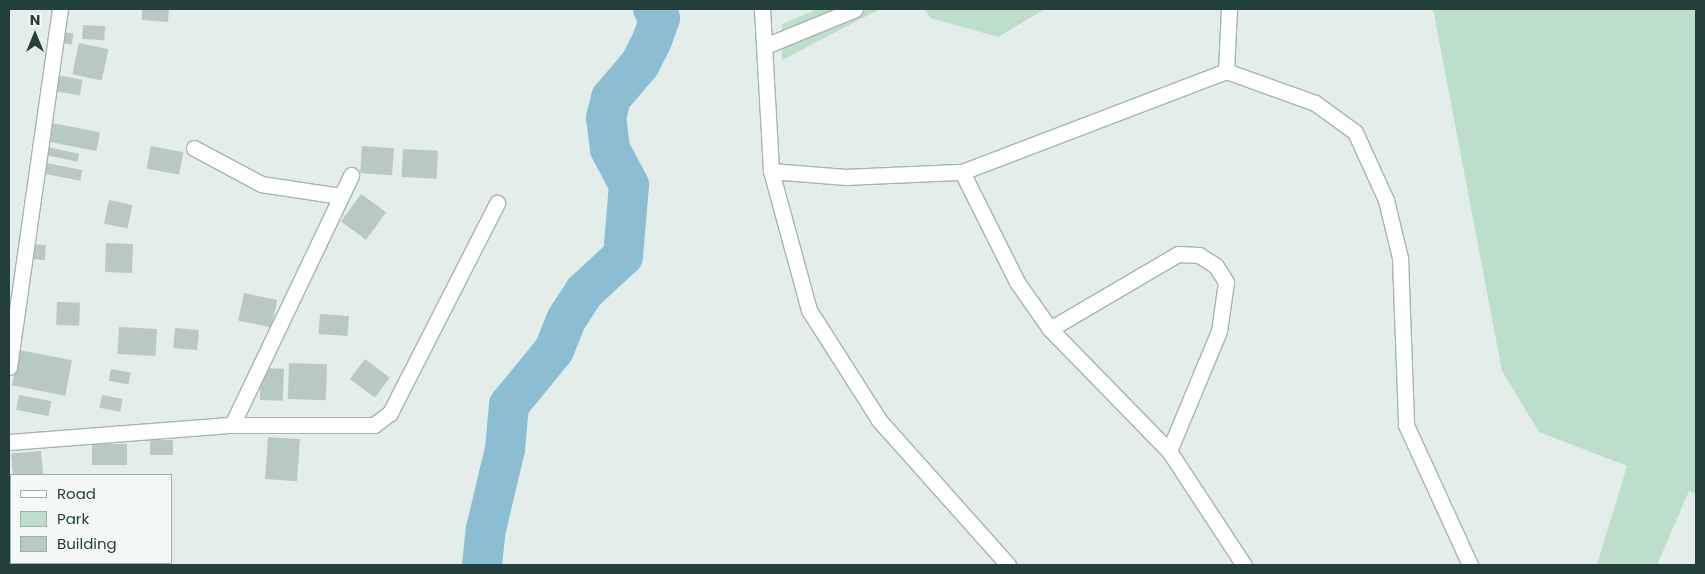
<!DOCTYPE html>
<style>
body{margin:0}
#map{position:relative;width:1705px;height:574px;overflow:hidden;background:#e3edea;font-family:Poppins,sans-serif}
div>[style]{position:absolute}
.green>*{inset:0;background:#bcdeca}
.river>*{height:40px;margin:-20px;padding:0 20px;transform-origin:20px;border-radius:20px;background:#8bbed2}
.building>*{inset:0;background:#b8c8c3;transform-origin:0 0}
.roads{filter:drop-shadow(1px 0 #a6b5b2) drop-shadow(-1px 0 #a6b5b2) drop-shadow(0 1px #a6b5b2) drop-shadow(0 -1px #a6b5b2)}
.minor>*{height:15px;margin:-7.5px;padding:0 7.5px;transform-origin:7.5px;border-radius:7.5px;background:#fff}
span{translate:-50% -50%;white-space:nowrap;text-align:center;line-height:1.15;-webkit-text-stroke:4.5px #f4f9f7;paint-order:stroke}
.frame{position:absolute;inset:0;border:10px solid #233f3b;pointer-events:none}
.legend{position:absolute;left:10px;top:474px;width:162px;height:90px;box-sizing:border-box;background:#f4f9f7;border:1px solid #a0afac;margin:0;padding:6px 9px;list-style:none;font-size:15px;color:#233f3b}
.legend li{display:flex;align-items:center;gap:10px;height:25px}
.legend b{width:25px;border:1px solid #a0afac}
.north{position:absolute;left:10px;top:10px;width:50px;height:50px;-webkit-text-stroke:4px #f4f9f7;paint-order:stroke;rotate:0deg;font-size:14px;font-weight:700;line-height:20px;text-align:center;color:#233f3b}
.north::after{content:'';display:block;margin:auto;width:18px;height:22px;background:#233f3b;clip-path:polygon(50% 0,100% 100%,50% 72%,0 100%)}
</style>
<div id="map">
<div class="green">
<div style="clip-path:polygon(818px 9px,880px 9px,782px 60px,782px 24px)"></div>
<div style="clip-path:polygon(924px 9px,1045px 9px,998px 37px,931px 18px)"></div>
<div style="clip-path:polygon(1433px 9px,1696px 9px,1696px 494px,1689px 491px,1657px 565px,1597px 565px,1627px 466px,1539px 432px,1502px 371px)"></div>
</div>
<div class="river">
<div style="left:482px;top:565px;width:36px;rotate:-84deg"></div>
<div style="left:486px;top:529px;width:82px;rotate:-76.6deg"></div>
<div style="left:505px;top:449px;width:44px;rotate:-84.8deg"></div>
<div style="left:509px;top:405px;width:71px;rotate:-50.7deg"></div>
<div style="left:554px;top:350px;width:32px;rotate:-68deg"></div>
<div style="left:566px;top:320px;width:33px;rotate:-57deg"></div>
<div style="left:584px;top:292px;width:53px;rotate:-42.7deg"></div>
<div style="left:623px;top:256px;width:71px;rotate:-85.2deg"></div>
<div style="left:629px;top:185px;width:41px;rotate:-117.8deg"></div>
<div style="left:610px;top:149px;width:31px;rotate:-97deg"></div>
<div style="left:606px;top:118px;width:21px;rotate:-76deg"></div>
<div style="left:611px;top:98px;width:45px;rotate:-49.5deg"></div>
<div style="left:640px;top:64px;width:27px;rotate:-63deg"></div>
<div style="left:652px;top:40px;width:23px;rotate:-70deg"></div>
<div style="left:660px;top:18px;width:11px;rotate:-128deg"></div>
</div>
<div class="building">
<div style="clip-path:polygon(142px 9px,169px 9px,168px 22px,142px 20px)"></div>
<div style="left:83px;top:25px;width:22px;height:14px;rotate:3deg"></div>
<div style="left:59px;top:31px;width:15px;height:11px;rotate:11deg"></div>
<div style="left:79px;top:43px;width:30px;height:32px;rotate:12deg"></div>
<div style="left:56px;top:75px;width:27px;height:16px;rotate:10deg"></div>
<div style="left:47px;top:122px;width:54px;height:19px;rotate:11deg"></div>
<div style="left:151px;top:146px;width:33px;height:23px;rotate:11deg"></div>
<div style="left:362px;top:146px;width:32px;height:27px;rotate:4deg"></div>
<div style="left:47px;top:147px;width:33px;height:8px;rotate:12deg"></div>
<div style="left:403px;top:149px;width:35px;height:28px;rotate:3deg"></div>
<div style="left:46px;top:163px;width:37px;height:11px;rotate:11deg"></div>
<div style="left:361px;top:194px;width:31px;height:34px;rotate:36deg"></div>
<div style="left:109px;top:200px;width:24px;height:24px;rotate:12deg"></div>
<div style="left:106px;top:243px;width:27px;height:29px;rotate:2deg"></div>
<div style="left:30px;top:244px;width:16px;height:15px;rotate:4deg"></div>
<div style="left:244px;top:293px;width:34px;height:28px;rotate:12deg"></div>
<div style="left:57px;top:302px;width:23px;height:23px;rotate:2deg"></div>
<div style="left:320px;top:314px;width:29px;height:20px;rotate:4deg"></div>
<div style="left:119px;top:327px;width:38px;height:27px;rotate:3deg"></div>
<div style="left:175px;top:328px;width:24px;height:20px;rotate:5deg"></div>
<div style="left:19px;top:350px;width:54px;height:36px;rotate:11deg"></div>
<div style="left:365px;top:359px;width:31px;height:25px;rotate:37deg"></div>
<div style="left:289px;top:363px;width:38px;height:36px;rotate:2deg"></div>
<div style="left:261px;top:368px;width:23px;height:32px;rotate:2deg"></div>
<div style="left:111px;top:369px;width:20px;height:12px;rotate:11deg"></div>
<div style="left:19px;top:395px;width:33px;height:15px;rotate:11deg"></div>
<div style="left:102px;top:395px;width:21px;height:13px;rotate:11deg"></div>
<div style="left:268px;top:437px;width:32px;height:42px;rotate:4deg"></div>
<div style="left:150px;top:440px;width:23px;height:15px"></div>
<div style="left:92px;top:444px;width:35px;height:21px"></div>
<div style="left:41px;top:451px;width:24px;height:30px;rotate:85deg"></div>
</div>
<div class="roads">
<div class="minor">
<div style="left:762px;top:9px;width:162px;rotate:86.8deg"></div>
<div style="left:771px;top:171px;width:144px;rotate:74.7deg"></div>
<div style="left:809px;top:310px;width:130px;rotate:57.5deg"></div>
<div style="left:879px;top:420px;width:194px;rotate:48.3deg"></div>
<div style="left:765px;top:46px;width:97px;rotate:-22.3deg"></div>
<div style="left:1226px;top:71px;width:62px;rotate:-87.2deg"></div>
<div style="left:194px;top:148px;width:76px;rotate:28.2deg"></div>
<div style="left:261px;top:184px;width:80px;rotate:8.6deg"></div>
<div style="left:771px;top:171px;width:75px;rotate:4.6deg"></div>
<div style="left:846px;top:177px;width:116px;rotate:-2.5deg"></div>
<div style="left:962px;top:172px;width:283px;rotate:-20.9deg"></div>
<div style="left:1226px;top:71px;width:95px;rotate:19.8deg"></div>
<div style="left:1315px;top:103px;width:49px;rotate:35.9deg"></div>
<div style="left:1355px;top:132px;width:75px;rotate:65.5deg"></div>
<div style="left:1386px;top:200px;width:60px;rotate:76.4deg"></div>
<div style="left:1400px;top:258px;width:167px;rotate:87.9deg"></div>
<div style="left:1406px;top:425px;width:154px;rotate:65.4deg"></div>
<div style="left:962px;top:172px;width:123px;rotate:63.4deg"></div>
<div style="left:1017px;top:282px;width:57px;rotate:54.9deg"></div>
<div style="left:1050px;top:329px;width:170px;rotate:45.7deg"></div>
<div style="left:1169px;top:451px;width:136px;rotate:56.7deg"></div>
<div style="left:1050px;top:329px;width:148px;rotate:-30.4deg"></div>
<div style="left:1178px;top:254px;width:21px;rotate:3deg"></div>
<div style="left:1199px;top:255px;width:20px;rotate:33deg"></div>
<div style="left:1216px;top:266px;width:19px;rotate:58deg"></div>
<div style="left:1226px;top:282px;width:49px;rotate:98.1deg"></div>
<div style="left:1219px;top:331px;width:130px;rotate:112.6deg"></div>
<div style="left:9px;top:367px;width:362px;rotate:-81.9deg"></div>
<div style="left:232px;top:425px;width:277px;rotate:-64.5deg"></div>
<div style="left:9px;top:442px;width:224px;rotate:-4.4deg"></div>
<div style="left:232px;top:425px;width:142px"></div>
<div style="left:374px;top:425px;width:20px;rotate:-37deg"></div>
<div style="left:390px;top:413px;width:236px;rotate:-63deg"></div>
</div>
</div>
<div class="frame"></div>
<ul class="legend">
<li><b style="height:6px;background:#fff"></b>Road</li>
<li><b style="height:14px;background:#bcdeca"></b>Park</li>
<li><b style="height:14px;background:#b8c8c3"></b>Building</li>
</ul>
<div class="north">N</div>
</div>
